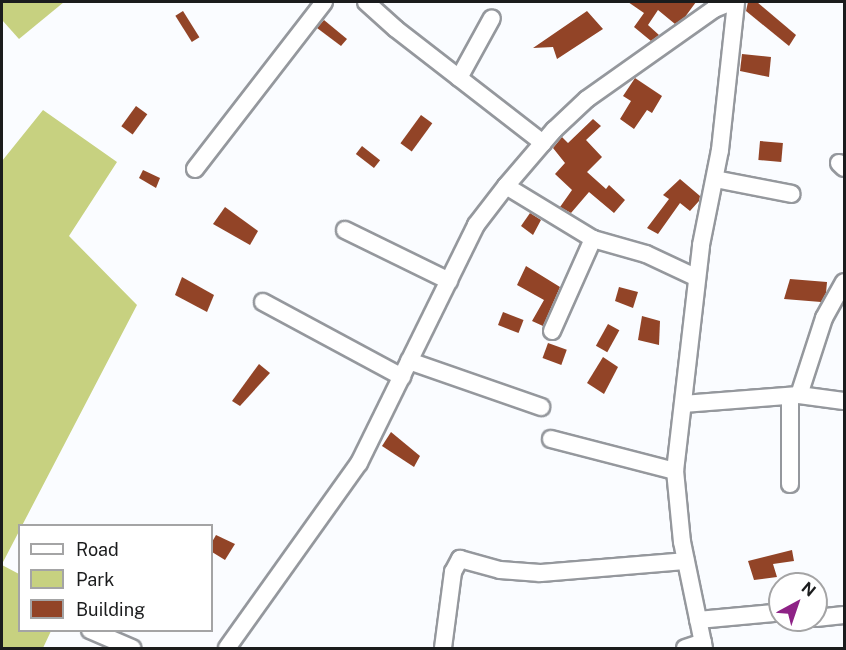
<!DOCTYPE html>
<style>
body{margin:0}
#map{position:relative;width:846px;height:650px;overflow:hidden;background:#fafcff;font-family:"Public Sans",sans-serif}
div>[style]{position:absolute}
.green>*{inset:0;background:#c7d180}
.building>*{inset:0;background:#924427;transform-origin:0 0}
.roads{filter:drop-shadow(2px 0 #95989d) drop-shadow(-2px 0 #95989d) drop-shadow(0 2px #95989d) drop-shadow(0 -2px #95989d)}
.minor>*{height:16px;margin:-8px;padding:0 8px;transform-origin:8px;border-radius:8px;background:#fff}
span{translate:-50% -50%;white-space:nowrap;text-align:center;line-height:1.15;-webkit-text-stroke:6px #fff;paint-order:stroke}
.frame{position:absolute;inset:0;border:3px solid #1b1c1d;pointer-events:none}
.legend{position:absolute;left:18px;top:524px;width:195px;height:108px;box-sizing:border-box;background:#fff;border:2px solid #a4a4a5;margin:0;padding:8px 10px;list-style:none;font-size:18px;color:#1b1c1d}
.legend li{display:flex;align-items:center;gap:12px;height:30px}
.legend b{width:30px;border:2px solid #a4a4a5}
.north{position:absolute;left:768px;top:572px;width:60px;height:60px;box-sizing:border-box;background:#fff;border:2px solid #a4a4a5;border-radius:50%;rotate:40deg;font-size:16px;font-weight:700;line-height:24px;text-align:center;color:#1b1c1d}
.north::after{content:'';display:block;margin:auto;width:21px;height:27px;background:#8e2286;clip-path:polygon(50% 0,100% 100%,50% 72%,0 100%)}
</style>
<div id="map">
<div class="green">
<div style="clip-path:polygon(2px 2px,64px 2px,19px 39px,2px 20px)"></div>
<div style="clip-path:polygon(43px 110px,117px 162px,69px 236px,137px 305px,2px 564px,2px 161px)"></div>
<div style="clip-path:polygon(2px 565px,19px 574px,20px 630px,51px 631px,43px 648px,2px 648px)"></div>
</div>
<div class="building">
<div style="clip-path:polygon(628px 2px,696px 2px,685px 17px,675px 24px,658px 10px,648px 25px,659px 35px,651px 41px,634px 27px,644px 13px)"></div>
<div style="clip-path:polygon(748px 2px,757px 2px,796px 35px,789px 46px,746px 11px)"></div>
<div style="left:183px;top:11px;width:31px;height:9px;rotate:58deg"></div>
<div style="clip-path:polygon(587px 11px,603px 29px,557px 59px,553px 47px,533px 48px)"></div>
<div style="clip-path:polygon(324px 20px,347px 39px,341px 46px,317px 28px)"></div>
<div style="clip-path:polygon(742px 54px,771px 57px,769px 77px,740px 71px)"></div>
<div style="clip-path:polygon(635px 78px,662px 96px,652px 113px,647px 110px,634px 129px,620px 119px,631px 101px,623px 96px)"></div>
<div style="left:136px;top:106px;width:14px;height:25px;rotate:36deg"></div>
<div style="left:421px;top:115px;width:14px;height:35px;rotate:36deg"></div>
<div style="clip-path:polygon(593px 119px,601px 126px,586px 140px,602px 157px,587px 172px,606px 189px,609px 185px,625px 200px,614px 213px,589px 192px,571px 213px,560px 207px,572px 190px,555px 174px,565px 163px,553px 148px,562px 137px,568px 143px)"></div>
<div style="left:760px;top:141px;width:23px;height:19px;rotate:5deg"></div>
<div style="left:362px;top:146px;width:23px;height:10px;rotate:38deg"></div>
<div style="clip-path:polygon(143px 170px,160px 178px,156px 188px,139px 178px)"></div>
<div style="clip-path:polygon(680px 179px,700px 196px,699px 201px,690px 211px,680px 203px,658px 234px,647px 228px,669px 199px,663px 195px)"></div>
<div style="clip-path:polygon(225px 207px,258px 231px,250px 245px,213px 224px)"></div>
<div style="clip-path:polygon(530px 213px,541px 220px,533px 235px,521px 226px)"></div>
<div style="clip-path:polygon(526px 266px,560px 287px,543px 326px,532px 321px,544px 300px,517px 285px)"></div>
<div style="clip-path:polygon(182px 277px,214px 295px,207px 312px,175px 295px)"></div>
<div style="clip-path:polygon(790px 279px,827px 282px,826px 293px,821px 302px,784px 299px)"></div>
<div style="clip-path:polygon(619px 287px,638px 292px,633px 308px,615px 301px)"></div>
<div style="left:503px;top:312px;width:22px;height:14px;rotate:21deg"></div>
<div style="clip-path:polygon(642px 316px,660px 321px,659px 345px,638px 340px)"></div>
<div style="left:608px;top:324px;width:13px;height:25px;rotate:29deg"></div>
<div style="left:548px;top:343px;width:20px;height:16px;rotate:20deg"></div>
<div style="clip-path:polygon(603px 357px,618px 367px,604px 394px,587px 383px)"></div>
<div style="clip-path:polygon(259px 364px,270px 373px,240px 406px,232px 401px)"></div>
<div style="clip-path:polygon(391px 432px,420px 456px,414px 467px,382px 446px)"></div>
<div style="clip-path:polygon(216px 535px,235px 544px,225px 560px,212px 552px,212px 542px)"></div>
<div style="clip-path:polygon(792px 550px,794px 561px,773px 564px,777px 577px,754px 580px,748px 561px)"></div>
</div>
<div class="roads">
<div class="minor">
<div style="left:366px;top:2px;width:40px;rotate:42deg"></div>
<div style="left:396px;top:29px;width:186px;rotate:37.8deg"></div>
<div style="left:459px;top:78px;width:68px;rotate:-61.2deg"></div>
<div style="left:839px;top:163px;width:7px;rotate:45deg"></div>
<div style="left:195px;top:169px;width:211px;rotate:-52.3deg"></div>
<div style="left:715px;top:179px;width:78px;rotate:11deg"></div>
<div style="left:506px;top:186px;width:102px;rotate:31.3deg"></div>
<div style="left:593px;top:239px;width:55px;rotate:15.8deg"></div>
<div style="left:646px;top:254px;width:56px;rotate:25.2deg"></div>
<div style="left:345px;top:230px;width:116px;rotate:26.1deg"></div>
<div style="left:263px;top:302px;width:158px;rotate:28.3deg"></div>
<div style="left:552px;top:331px;width:101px;rotate:-66deg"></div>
<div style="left:409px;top:361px;width:140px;rotate:19.2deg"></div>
<div style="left:799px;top:395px;width:81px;rotate:-72deg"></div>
<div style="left:824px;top:318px;width:41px;rotate:-60.9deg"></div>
<div style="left:683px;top:404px;width:116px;rotate:-4.4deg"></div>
<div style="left:799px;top:395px;width:45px;rotate:7.6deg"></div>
<div style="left:551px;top:439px;width:128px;rotate:14.5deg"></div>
<div style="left:790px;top:484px;width:87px;rotate:-90deg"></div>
<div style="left:816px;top:618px;width:28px;rotate:-6deg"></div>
<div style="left:698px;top:620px;width:76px;rotate:-5.3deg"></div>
<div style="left:774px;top:613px;width:7px;rotate:-27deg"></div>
<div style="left:90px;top:630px;width:46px;rotate:23.2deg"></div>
<div style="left:227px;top:648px;width:227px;rotate:-54.5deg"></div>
<div style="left:359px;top:463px;width:265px;rotate:-63.8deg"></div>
<div style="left:476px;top:225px;width:49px;rotate:-52.4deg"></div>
<div style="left:506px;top:186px;width:74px;rotate:-49.4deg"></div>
<div style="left:554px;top:130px;width:45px;rotate:-43.2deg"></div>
<div style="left:587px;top:99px;width:156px;rotate:-35.3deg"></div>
<div style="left:714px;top:9px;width:18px;rotate:-22deg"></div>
<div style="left:443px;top:648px;width:77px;rotate:-82.5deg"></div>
<div style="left:453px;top:572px;width:15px;rotate:-62deg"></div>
<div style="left:460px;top:559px;width:41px;rotate:15.4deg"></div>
<div style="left:500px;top:570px;width:40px;rotate:4.3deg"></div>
<div style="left:540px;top:573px;width:146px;rotate:-4.7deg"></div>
<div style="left:685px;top:648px;width:19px;rotate:-18deg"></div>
<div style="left:704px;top:648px;width:108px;rotate:-101.7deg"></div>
<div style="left:682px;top:542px;width:71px;rotate:-95.6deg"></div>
<div style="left:675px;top:471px;width:227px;rotate:-83.4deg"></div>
<div style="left:701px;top:245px;width:97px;rotate:-78.7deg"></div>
<div style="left:720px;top:150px;width:149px;rotate:-83.8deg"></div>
</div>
</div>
<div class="frame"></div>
<ul class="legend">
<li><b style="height:8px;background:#fff"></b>Road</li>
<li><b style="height:16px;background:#c7d180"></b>Park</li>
<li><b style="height:16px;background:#924427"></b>Building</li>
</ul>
<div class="north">N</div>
</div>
